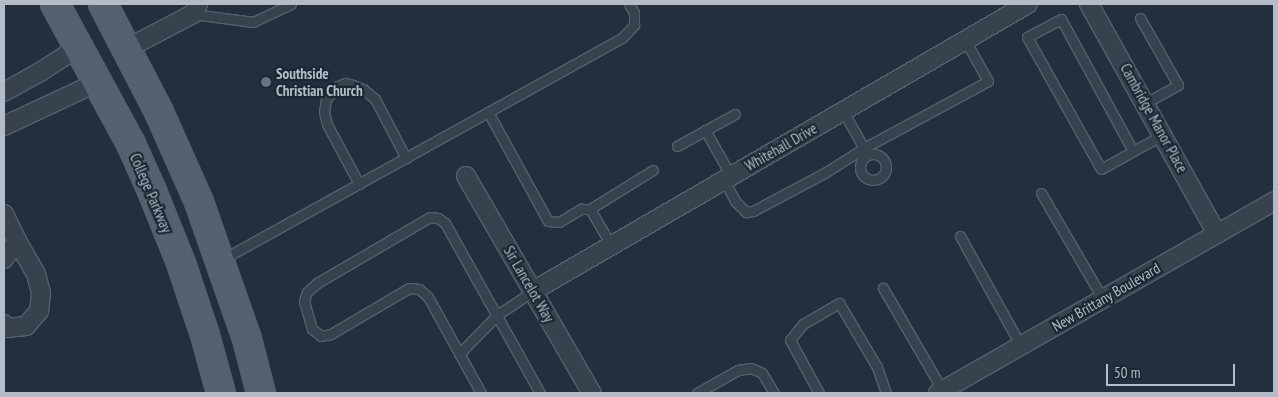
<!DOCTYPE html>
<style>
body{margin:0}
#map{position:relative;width:1278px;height:397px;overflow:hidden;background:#242f3e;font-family:"PT Sans Narrow",sans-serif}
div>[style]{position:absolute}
.roads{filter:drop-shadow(1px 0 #565f6c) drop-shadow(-1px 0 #565f6c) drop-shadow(0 1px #565f6c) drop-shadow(0 -1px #565f6c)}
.lane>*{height:9px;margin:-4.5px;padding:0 4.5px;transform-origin:4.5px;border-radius:4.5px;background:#38414e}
.lane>.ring{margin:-4.5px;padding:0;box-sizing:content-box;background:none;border:9px solid #38414e;border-radius:50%}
.street>*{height:18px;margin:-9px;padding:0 9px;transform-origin:9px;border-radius:9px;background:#38414e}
.primary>*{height:28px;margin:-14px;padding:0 14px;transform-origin:14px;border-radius:14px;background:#56606e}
.dots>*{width:14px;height:14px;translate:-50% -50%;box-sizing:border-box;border:2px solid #1d2633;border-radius:50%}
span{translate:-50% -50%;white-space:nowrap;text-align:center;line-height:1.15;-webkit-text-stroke:4.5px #1d2633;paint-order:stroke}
.poi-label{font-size:15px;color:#b4bcc9;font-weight:700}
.left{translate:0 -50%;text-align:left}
.street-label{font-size:15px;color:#b4bcc9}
.frame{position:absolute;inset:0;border:5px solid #b4bcc9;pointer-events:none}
.scale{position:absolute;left:1106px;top:364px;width:129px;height:22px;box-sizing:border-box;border:2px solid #b4bcc9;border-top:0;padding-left:6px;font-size:15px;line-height:18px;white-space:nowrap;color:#b4bcc9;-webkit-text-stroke:4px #1d2633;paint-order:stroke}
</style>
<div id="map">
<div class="roads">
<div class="lane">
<div style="left:193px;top:14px;width:61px;rotate:7.6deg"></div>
<div style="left:253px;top:22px;width:42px;rotate:-25.3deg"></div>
<div style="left:1140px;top:18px;width:77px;rotate:60.4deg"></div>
<div style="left:1178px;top:85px;width:38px;rotate:151deg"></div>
<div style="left:843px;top:111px;width:47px;rotate:60.7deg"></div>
<div style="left:488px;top:112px;width:124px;rotate:61.2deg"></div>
<div style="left:548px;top:221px;width:11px;rotate:5deg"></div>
<div style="left:559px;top:222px;width:26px;rotate:-31deg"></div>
<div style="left:581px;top:209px;width:9px"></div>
<div style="left:590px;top:209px;width:42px;rotate:59.7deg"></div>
<div style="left:705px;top:130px;width:53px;rotate:60.5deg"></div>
<div style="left:677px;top:146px;width:66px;rotate:-28.9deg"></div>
<div style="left:1133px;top:151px;width:150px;rotate:-118.6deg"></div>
<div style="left:1061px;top:19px;width:38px;rotate:152deg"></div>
<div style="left:1027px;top:37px;width:151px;rotate:60.7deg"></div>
<div style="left:1101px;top:169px;width:37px;rotate:-29deg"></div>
<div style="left:1133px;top:151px;width:34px;rotate:-28deg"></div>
<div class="ring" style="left:860px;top:154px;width:17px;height:17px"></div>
<div style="left:724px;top:180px;width:24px;rotate:62deg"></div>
<div style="left:735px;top:201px;width:16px;rotate:45deg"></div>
<div style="left:746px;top:212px;width:7px;rotate:-8deg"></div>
<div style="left:753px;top:211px;width:83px;rotate:-28.1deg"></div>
<div style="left:826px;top:172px;width:45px;rotate:-32.3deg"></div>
<div style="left:864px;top:148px;width:141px;rotate:-28.4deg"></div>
<div style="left:988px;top:81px;width:47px;rotate:-119.3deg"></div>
<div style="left:359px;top:184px;width:68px;rotate:-118.1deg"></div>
<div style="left:327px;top:124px;width:12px;rotate:-104deg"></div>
<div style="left:324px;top:112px;width:13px;rotate:-81deg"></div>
<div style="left:326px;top:99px;width:18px;rotate:-47deg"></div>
<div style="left:338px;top:86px;width:8px;rotate:-23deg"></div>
<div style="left:345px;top:83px;width:8px;rotate:14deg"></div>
<div style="left:353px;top:85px;width:11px;rotate:22deg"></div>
<div style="left:363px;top:89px;width:16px;rotate:40deg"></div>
<div style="left:375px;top:99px;width:67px;rotate:62.3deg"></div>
<div style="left:1041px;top:193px;width:123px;rotate:59.7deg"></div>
<div style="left:590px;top:209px;width:74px;rotate:-31.8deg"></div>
<div style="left:960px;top:236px;width:126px;rotate:61deg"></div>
<div style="left:223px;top:259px;width:456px;rotate:-29deg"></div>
<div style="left:622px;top:38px;width:18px;rotate:-47deg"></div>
<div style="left:634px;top:25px;width:12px;rotate:-90deg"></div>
<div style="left:634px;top:13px;width:10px;rotate:-119deg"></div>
<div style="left:883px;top:288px;width:119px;rotate:59.8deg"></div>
<div style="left:459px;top:354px;width:54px;rotate:-45.7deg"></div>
<div style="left:497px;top:315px;width:43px;rotate:-33.7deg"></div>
<div style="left:481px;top:393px;width:110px;rotate:-118.9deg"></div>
<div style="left:428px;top:297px;width:12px;rotate:-138deg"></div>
<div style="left:419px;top:289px;width:10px;rotate:-174deg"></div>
<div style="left:409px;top:288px;width:91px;rotate:149.5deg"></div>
<div style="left:331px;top:334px;width:10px;rotate:169deg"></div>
<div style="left:321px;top:336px;width:11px;rotate:-142deg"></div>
<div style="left:312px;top:329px;width:29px;rotate:-106deg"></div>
<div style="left:304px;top:301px;width:9px;rotate:-72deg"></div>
<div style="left:307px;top:292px;width:13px;rotate:-42deg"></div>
<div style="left:317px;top:283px;width:131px;rotate:-30.3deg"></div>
<div style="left:430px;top:217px;width:8px;rotate:7deg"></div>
<div style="left:438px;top:218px;width:9px;rotate:36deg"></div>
<div style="left:445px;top:223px;width:195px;rotate:60.8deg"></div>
<div style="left:697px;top:393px;width:47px;rotate:-29.3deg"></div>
<div style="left:738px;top:370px;width:13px;rotate:-9deg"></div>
<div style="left:751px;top:368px;width:12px;rotate:24deg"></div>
<div style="left:762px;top:373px;width:23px;rotate:59deg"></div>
<div style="left:819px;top:393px;width:60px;rotate:-118.7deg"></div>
<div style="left:790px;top:340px;width:21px;rotate:-51deg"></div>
<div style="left:803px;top:324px;width:42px;rotate:-30.3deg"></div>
<div style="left:839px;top:303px;width:74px;rotate:59.3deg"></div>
<div style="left:877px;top:367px;width:28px;rotate:71deg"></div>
</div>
<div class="street">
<div style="left:1089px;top:4px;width:263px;rotate:60.9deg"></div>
<div style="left:126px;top:49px;width:76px;rotate:-27.6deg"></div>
<div style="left:193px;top:14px;width:11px;rotate:-63deg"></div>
<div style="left:4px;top:92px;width:41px;rotate:-29.1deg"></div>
<div style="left:40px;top:72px;width:46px;rotate:-32.7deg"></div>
<div style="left:4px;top:126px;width:104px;rotate:-25.1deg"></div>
<div style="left:466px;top:176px;width:251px;rotate:59.9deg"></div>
<div style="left:4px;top:214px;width:30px;rotate:64deg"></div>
<div style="left:4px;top:259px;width:22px;rotate:-54deg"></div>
<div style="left:17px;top:241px;width:38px;rotate:60deg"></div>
<div style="left:36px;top:274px;width:20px;rotate:75deg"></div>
<div style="left:41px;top:293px;width:18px;rotate:96deg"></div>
<div style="left:39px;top:311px;width:20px;rotate:131deg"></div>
<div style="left:26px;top:326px;width:18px;rotate:174deg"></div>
<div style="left:8px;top:328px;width:6px;rotate:-135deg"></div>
<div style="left:533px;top:291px;width:572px;rotate:-30.11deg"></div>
<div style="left:938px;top:393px;width:387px;rotate:-29.7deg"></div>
</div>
<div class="primary">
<div style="left:55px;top:4px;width:159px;rotate:61.5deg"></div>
<div style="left:131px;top:144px;width:51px;rotate:65.9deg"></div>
<div style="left:152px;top:191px;width:78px;rotate:68.1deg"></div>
<div style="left:181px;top:263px;width:76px;rotate:71.6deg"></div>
<div style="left:205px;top:335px;width:60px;rotate:74.6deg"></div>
<div style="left:103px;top:4px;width:122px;rotate:62.6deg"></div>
<div style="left:159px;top:112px;width:98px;rotate:66deg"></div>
<div style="left:199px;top:202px;width:145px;rotate:70.7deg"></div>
<div style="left:247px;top:339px;width:56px;rotate:75.5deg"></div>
</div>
</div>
<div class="dots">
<div style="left:266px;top:82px;background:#6b7280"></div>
</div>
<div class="poi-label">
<span class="left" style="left:276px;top:82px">Southside<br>Christian Church</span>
</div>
<div class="street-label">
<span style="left:1154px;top:118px;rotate:61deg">Cambridge Manor Place</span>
<span style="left:781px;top:147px;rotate:-30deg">Whitehall Drive</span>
<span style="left:151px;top:193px;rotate:67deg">College Parkway</span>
<span style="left:529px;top:284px;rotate:60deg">Sir Lancelot Way</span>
<span style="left:1106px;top:297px;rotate:-30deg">New Brittany Boulevard</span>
</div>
<div class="frame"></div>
<div class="scale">50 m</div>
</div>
